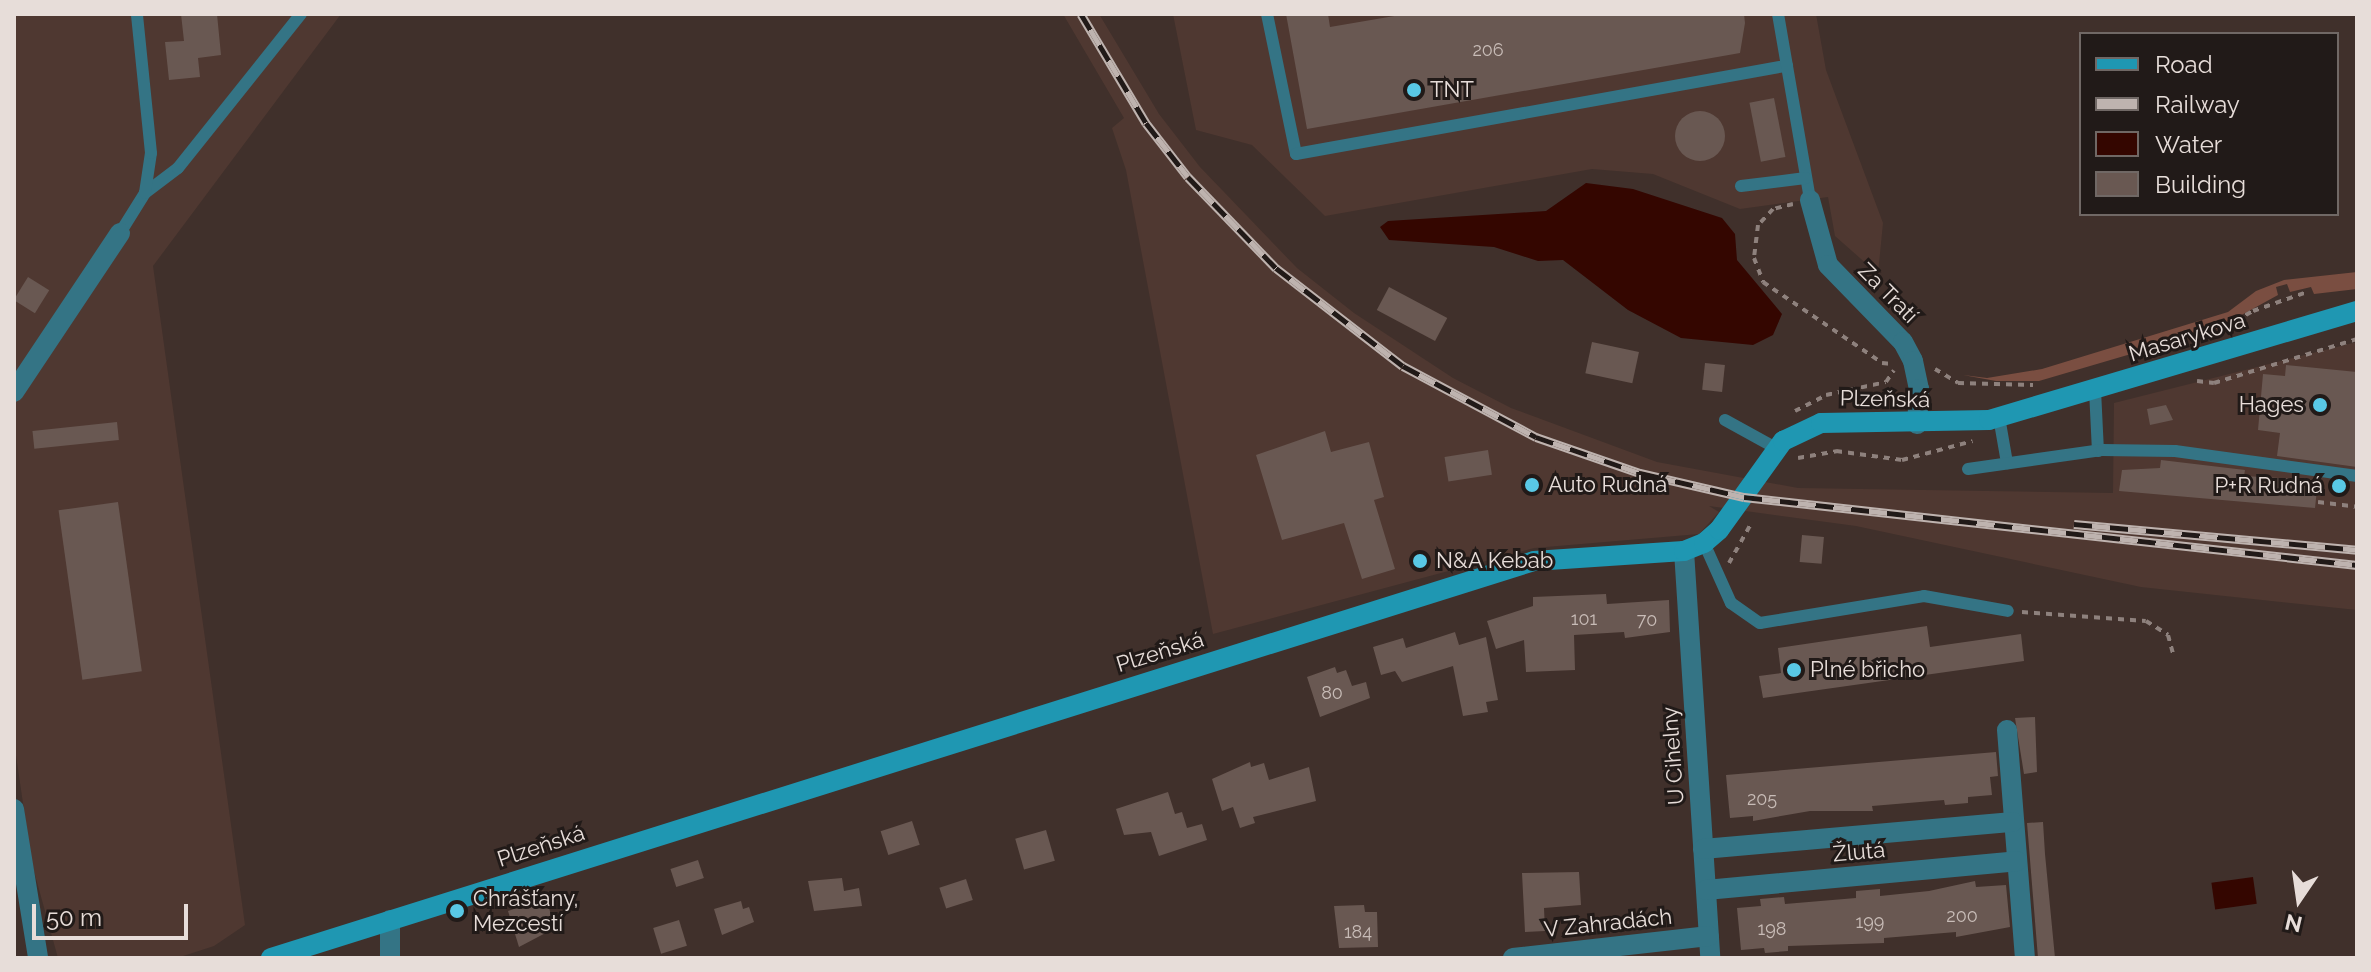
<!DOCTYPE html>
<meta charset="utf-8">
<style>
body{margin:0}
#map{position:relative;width:2371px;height:972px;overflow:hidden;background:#40302b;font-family:Raleway,sans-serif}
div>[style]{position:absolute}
.built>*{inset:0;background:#4f3831}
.green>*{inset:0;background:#7a4e41}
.water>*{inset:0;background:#340600;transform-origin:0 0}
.building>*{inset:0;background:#695852;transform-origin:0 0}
.round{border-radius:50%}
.path>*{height:4px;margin-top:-2px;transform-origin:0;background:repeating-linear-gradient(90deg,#8e817d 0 6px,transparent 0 12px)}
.lane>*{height:12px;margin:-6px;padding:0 6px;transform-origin:6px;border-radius:6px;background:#347485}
.street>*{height:20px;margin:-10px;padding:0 10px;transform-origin:10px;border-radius:10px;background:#347485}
.secondary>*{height:20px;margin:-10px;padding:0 10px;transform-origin:10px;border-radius:10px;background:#1f97b2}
.rail>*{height:9px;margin-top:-4.5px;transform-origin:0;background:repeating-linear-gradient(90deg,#211a18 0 18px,#beb3af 0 36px);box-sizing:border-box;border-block:2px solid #beb3af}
.dots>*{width:22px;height:22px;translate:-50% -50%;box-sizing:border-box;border:4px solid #211a18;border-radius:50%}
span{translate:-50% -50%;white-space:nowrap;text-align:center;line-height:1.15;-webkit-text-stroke:6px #211a18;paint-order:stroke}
.number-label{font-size:18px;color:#c8bcb7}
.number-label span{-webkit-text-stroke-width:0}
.poi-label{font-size:22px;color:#e7ddd9}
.left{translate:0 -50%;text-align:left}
.right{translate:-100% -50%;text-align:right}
.street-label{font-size:22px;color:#e7ddd9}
.frame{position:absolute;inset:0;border:16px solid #e7ddd9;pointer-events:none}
.legend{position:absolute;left:2079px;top:32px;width:260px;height:184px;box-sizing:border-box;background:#211a18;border:2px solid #706865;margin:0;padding:10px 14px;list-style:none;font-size:24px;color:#e7ddd9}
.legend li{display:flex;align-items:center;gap:16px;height:40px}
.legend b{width:40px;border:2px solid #706865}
.north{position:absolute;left:2259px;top:860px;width:80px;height:80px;-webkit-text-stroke:6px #211a18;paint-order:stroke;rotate:193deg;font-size:22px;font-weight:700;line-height:32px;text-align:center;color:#e7ddd9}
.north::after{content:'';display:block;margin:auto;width:28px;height:36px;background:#e7ddd9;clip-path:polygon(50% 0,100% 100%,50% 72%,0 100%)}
.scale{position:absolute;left:32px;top:904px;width:156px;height:36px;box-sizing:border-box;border:4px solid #e7ddd9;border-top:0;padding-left:10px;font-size:24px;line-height:28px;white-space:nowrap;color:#e7ddd9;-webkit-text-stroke:6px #211a18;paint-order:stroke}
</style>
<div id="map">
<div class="built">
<div style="clip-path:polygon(14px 14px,341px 14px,153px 266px,245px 925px,214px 946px,177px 958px,58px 958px,32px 864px,14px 742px)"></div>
<div style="clip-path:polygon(1063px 14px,1099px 14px,1159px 114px,1200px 167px,1297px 268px,1354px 313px,1453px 378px,1511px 408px,1657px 462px,1798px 488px,2113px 493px,2114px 403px,2357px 342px,2357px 610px,2141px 587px,1856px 526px,1709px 506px,1719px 512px,1699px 534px,1534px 548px,1213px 634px,1126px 170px,1112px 128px,1124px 118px)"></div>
<div style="clip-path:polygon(1173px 14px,1816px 14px,1826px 70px,1883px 223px,1878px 274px,1835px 236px,1828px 197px,1740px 209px,1653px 174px,1592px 169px,1325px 216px,1252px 145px,1196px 130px)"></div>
</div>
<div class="green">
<div style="clip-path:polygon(2357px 272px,2357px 289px,2314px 294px,2311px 287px,2290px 292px,2287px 284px,2276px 287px,2278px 295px,2216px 329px,2039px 381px,1996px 381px,1963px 375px,1987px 378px,2042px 369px,2228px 312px,2256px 291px,2284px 280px)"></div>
</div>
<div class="water">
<div style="clip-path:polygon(1586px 183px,1633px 189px,1722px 218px,1735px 234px,1737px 260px,1782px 314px,1773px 335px,1753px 345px,1681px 338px,1628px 310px,1563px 260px,1538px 261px,1494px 247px,1389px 240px,1380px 227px,1388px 221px,1546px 211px)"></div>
<div style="left:2253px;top:877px;width:27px;height:42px;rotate:82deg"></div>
</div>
<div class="building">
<div style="clip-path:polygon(181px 14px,217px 14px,221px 55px,198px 58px,200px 77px,169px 80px,165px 42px,184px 41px)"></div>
<div style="clip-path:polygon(1286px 14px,1328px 14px,1330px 27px,1406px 14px,1744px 14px,1745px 23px,1740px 53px,1307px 129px)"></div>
<div style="left:1774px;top:98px;width:60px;height:25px;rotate:79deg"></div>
<div class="round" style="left:1675px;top:111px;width:50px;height:50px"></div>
<div style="left:28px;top:277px;width:25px;height:27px;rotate:32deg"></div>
<div style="left:1389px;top:287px;width:66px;height:26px;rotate:28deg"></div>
<div style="left:1592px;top:342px;width:48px;height:32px;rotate:12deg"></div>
<div style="left:1705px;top:363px;width:20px;height:27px;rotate:6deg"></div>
<div style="clip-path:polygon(2286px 365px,2357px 372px,2357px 467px,2277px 456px,2280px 433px,2258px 430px,2263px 374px,2285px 376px)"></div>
<div style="clip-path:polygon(2166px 405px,2173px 420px,2150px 425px,2147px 409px)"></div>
<div style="left:117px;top:422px;width:18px;height:85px;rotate:84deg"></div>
<div style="clip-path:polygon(1325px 431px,1331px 452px,1369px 442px,1384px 497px,1374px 500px,1395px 569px,1362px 579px,1344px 523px,1282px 540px,1256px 455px)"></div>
<div style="left:1488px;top:450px;width:25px;height:44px;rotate:81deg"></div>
<div style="clip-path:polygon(2161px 460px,2245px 470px,2244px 476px,2318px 480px,2315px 508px,2119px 491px,2122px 470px,2160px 468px)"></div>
<div style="left:118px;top:502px;width:171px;height:60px;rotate:82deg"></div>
<div style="left:1802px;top:535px;width:22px;height:27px;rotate:5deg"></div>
<div style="clip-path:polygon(1606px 594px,1607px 604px,1669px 600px,1670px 632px,1625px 638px,1624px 632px,1574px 635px,1575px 670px,1526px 672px,1524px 640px,1496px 649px,1487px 621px,1533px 606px,1533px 597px)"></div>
<div style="clip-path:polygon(1927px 626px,1930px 647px,2021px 634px,2024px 661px,1763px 698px,1759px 676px,1781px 673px,1778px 648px)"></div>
<div style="clip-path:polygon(1455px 632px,1459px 645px,1486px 637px,1498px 700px,1486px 702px,1488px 712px,1463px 716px,1453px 666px,1402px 682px,1395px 671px,1381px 675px,1373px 647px,1403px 638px,1406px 648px)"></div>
<div style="clip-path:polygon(1335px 667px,1337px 673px,1346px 670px,1352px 686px,1366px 682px,1370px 698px,1320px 717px,1307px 677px)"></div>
<div style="clip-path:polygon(2035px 717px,2037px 772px,2024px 774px,2015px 718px)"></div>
<div style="clip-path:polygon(1996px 752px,1998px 776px,1990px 777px,1992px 795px,1968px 797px,1968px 803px,1945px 805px,1944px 800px,1872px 806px,1873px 811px,1810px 811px,1753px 821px,1753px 816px,1730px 818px,1726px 775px)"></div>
<div style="clip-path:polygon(1250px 762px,1251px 767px,1264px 763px,1269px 780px,1309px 767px,1316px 801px,1253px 817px,1255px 823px,1240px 828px,1233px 807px,1222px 811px,1212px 779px)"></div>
<div style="clip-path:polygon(1168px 792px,1175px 814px,1182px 812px,1187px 828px,1202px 824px,1207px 840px,1159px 856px,1151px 832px,1124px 835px,1116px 809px)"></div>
<div style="left:912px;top:821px;width:25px;height:33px;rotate:72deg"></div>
<div style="clip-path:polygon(2043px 822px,2045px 854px,2055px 958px,2038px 958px,2027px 823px)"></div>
<div style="left:1046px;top:830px;width:32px;height:32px;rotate:74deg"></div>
<div style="left:698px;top:860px;width:19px;height:29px;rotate:72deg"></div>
<div style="clip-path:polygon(1579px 872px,1581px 905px,1544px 908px,1545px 931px,1525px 932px,1522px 873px)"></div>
<div style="clip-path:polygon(842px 878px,844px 891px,859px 888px,862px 906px,814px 911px,808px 881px)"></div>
<div style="left:966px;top:879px;width:22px;height:28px;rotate:72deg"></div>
<div style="clip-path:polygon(1975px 881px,1976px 887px,2006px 885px,2010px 927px,1956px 937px,1956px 932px,1884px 938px,1884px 943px,1788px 946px,1788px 951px,1765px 953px,1764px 948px,1741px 950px,1737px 908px,1761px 906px,1760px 899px,1784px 897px,1785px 904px,1856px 898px,1856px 891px,1880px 889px,1880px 896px,1929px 891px)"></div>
<div style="clip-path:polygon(546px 898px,555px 928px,519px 947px,508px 911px)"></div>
<div style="clip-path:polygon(741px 901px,743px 909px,749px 907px,754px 922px,722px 935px,714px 909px)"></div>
<div style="clip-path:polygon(1364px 905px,1365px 912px,1377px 912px,1378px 947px,1339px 948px,1334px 906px)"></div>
<div style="left:679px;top:920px;width:27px;height:27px;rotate:73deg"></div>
</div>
<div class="path">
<div style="left:1793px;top:204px;width:21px;rotate:166deg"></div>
<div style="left:1773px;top:209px;width:22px;rotate:133deg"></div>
<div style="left:1758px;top:225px;width:33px;rotate:97deg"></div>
<div style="left:1754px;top:258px;width:26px;rotate:69deg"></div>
<div style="left:1763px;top:282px;width:144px;rotate:34.2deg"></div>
<div style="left:1882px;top:363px;width:10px;rotate:6deg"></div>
<div style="left:2225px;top:327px;width:32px;rotate:-30deg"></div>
<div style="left:2253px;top:311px;width:57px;rotate:-19.4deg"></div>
<div style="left:1935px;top:369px;width:27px;rotate:31deg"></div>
<div style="left:1958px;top:383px;width:75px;rotate:1.5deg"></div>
<div style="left:2197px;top:381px;width:17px;rotate:7deg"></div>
<div style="left:2214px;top:383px;width:150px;rotate:-17.1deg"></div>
<div style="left:1795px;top:411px;width:35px;rotate:-27deg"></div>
<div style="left:1826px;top:395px;width:61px;rotate:-12.2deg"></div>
<div style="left:1886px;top:382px;width:14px;rotate:-56deg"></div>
<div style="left:1798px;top:458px;width:39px;rotate:-10deg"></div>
<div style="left:1836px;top:451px;width:67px;rotate:7.8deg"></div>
<div style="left:1902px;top:460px;width:73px;rotate:-15deg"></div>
<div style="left:2318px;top:502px;width:39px;rotate:7deg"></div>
<div style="left:1729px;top:563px;width:47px;rotate:-60.7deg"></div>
<div style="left:2022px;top:612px;width:124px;rotate:4.2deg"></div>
<div style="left:2146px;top:621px;width:26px;rotate:32deg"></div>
<div style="left:2168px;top:635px;width:23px;rotate:75deg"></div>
</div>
<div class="lane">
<div style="left:1267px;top:14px;width:143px;rotate:78.3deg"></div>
<div style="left:1296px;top:154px;width:499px;rotate:-10.2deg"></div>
<div style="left:1778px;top:14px;width:189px;rotate:80.2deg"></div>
<div style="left:1741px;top:186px;width:65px;rotate:-7deg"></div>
<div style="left:145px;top:193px;width:41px;rotate:-37.1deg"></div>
<div style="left:178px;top:168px;width:197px;rotate:-51.4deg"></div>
<div style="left:120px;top:233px;width:47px;rotate:-58deg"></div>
<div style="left:145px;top:193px;width:40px;rotate:-81.5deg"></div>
<div style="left:151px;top:153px;width:140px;rotate:-95.8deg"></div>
<div style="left:2095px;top:390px;width:61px;rotate:87.2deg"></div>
<div style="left:1999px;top:417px;width:47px;rotate:80.1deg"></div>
<div style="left:1725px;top:420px;width:58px;rotate:28.8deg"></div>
<div style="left:1968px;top:469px;width:135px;rotate:-8.1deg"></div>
<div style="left:2102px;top:450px;width:73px;rotate:0.8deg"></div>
<div style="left:2175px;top:451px;width:184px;rotate:7.8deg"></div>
<div style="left:1704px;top:543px;width:66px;rotate:65.8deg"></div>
<div style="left:1731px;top:603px;width:35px;rotate:35deg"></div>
<div style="left:1760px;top:623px;width:166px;rotate:-9.3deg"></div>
<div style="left:1924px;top:596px;width:85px;rotate:10.1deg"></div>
</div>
<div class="street">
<div style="left:1810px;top:200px;width:67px;rotate:74.5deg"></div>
<div style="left:1828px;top:265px;width:107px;rotate:45.8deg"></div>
<div style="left:1903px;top:342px;width:21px;rotate:62deg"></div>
<div style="left:1913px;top:361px;width:29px;rotate:78deg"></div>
<div style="left:1919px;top:389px;width:35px;rotate:93deg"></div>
<div style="left:14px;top:392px;width:191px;rotate:-56.3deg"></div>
<div style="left:1684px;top:551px;width:408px;rotate:86.3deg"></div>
<div style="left:2007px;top:730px;width:229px;rotate:85.5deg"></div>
<div style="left:14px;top:809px;width:151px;rotate:80.8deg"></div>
<div style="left:1703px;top:849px;width:311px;rotate:-5deg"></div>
<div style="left:1706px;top:890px;width:312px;rotate:-5.3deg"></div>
<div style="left:390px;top:920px;width:38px;rotate:90deg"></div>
<div style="left:1513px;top:958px;width:197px;rotate:-6.4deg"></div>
</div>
<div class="secondary">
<div style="left:271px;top:958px;width:1324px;rotate:-17.45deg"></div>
<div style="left:1534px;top:561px;width:150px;rotate:-3.8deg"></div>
<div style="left:1684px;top:551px;width:22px;rotate:-22deg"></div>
<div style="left:1704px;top:543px;width:20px;rotate:-41deg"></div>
<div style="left:1719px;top:530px;width:110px;rotate:-54.3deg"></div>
<div style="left:1783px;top:441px;width:42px;rotate:-25.3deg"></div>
<div style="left:1821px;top:423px;width:168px;rotate:-1deg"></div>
<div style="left:1989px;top:420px;width:384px;rotate:-16.5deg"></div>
</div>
<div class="rail">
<div style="left:1081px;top:14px;width:127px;rotate:59.2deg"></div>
<div style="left:1146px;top:123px;width:68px;rotate:52.1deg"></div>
<div style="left:1188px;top:177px;width:127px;rotate:46deg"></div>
<div style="left:1276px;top:268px;width:160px;rotate:37.7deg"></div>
<div style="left:1403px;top:366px;width:151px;rotate:28.1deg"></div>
<div style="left:1536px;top:437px;width:110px;rotate:19.1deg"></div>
<div style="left:1640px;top:473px;width:107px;rotate:13deg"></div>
<div style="left:1744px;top:497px;width:617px;rotate:6.33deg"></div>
<div style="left:2074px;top:524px;width:284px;rotate:5.2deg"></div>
</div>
<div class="dots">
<div style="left:1414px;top:90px;background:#59c8e5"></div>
<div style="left:2320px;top:405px;background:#59c8e5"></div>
<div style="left:1532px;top:485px;background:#59c8e5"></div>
<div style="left:2339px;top:486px;background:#59c8e5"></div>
<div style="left:1420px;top:561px;background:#59c8e5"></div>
<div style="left:1794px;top:670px;background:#59c8e5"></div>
<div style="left:457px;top:911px;background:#59c8e5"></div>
</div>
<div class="number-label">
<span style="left:1488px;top:50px">206</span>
<span style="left:1584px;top:619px">101</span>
<span style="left:1647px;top:620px">70</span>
<span style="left:1332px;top:693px">80</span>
<span style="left:1762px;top:799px">205</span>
<span style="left:1962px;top:916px">200</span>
<span style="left:1870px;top:922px">199</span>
<span style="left:1772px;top:929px">198</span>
<span style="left:1358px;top:932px">184</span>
</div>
<div class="poi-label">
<span class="left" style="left:1430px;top:90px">TNT</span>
<span class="right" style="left:2304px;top:405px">Hages</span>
<span class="left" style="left:1548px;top:485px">Auto Rudná</span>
<span class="right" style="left:2323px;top:486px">P+R Rudná</span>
<span class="left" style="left:1436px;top:561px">N&amp;A Kebab</span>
<span class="left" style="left:1810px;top:670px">Plné břicho</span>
<span class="left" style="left:473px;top:911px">Chrášťany,<br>Mezcestí</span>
</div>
<div class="street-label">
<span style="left:1888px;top:293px;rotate:45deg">Za Tratí</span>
<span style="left:2187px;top:337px;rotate:-17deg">Masarykova</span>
<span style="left:1885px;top:399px;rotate:1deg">Plzeňská</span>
<span style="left:1160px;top:652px;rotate:-17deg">Plzeňská</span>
<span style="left:1673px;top:756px;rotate:-94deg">U Cihelny</span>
<span style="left:541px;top:846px;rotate:-18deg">Plzeňská</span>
<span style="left:1859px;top:852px;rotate:-5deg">Žlutá</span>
<span style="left:1608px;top:923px;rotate:-6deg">V Zahradách</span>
</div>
<div class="frame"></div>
<ul class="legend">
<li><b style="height:10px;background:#1f97b2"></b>Road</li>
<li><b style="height:10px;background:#beb3af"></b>Railway</li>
<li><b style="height:22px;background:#340600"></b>Water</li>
<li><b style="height:22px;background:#695852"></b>Building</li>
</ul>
<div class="north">N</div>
<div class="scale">50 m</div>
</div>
